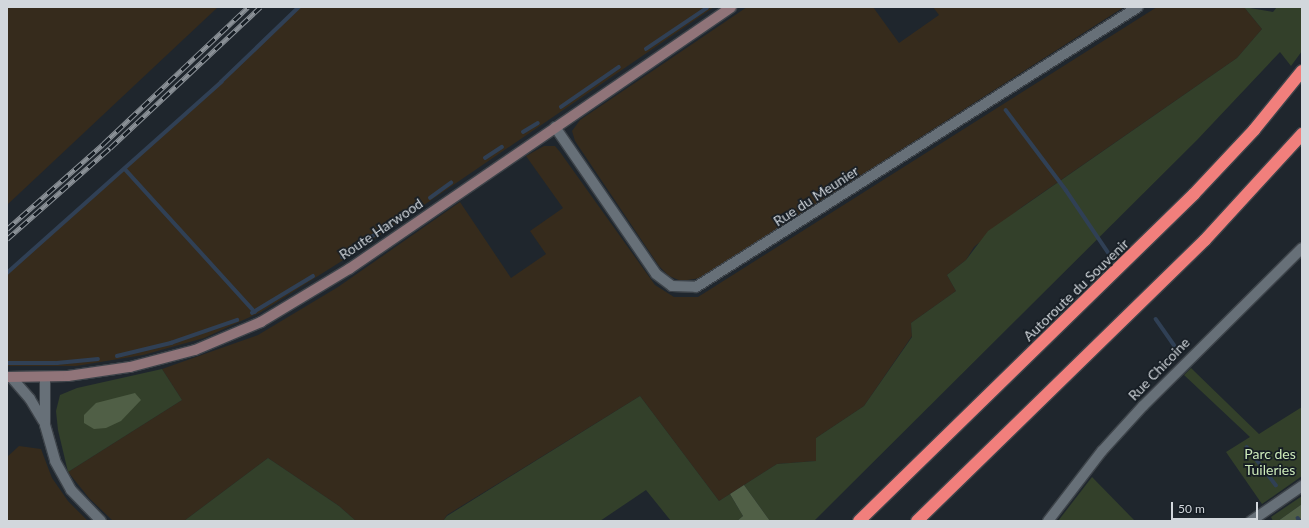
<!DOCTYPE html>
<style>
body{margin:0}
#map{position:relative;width:1309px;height:528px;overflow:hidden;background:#1f262d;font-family:Lato,sans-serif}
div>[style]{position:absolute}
.industrial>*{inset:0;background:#362b1c}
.green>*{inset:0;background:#33402a}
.forest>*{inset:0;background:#505f46}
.stream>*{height:3.5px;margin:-1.75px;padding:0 1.75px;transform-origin:1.75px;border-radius:1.75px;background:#304055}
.roads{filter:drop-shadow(1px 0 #3d4349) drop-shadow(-1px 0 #3d4349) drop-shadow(0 1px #3d4349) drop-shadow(0 -1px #3d4349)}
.minor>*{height:10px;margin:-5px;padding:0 5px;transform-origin:5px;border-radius:5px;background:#677078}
.tertiary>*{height:10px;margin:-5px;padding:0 5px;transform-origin:5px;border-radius:5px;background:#677078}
.secondary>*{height:10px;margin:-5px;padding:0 5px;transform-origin:5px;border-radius:5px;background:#907479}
.motorway>*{height:12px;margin:-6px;padding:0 6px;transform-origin:6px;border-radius:6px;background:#f17f7c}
.rail>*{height:4.5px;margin-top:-2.25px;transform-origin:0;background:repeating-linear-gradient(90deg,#161d24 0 9px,#8b9197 0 18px);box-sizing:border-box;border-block:1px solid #8b9197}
span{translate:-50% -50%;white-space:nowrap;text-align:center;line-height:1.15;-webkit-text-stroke:3.5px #161d24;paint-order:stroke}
.street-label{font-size:14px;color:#d2d7dc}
.park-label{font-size:14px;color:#cdeab9}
.frame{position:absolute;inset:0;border:8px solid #d2d7dc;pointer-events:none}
.scale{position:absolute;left:1171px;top:502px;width:87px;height:18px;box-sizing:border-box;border:2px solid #d2d7dc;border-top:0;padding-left:5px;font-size:12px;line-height:14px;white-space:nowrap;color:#d2d7dc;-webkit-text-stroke:3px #161d24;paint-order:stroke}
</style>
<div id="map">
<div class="industrial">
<div style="clip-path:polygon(7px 7px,218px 7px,7px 205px)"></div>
<div style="clip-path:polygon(298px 7px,714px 7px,345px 259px,261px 312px,204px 338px,143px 355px,76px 366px,7px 366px,7px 273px,119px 175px)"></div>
<div style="clip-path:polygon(747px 7px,873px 7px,899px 43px,939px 15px,933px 7px,1124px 7px,700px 278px,681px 281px,669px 276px,659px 266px,575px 141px,572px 131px,580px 120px)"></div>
<div style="clip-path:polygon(1157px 7px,1244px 7px,1262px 29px,1237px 58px,1022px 207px,974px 247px,966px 260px,947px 275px,956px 291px,911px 323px,912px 336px,864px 406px,816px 438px,816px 461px,777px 464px,719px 501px,640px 396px,447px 515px,443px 521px,356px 521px,339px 506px,268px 458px,184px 521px,113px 521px,89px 498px,68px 472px,182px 400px,162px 369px,258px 335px,338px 287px,460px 202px,511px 278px,546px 254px,530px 231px,563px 208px,526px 156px,544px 146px,555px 146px,560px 152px,655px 285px,674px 297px,698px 297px)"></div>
<div style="clip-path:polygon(19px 446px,41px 449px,52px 478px,68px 501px,88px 521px,7px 521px,7px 457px)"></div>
</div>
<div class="green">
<div style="clip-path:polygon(1244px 7px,1273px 12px,1277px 7px,1302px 7px,1302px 51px,1291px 66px,1280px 52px,1197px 140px,814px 521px,770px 521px,744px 485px,777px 464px,816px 461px,816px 438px,864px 406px,912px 337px,911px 323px,956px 291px,947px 275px,966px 260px,988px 231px,1237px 58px,1262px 29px)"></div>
<div style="clip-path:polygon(1191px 368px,1259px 434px,1302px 407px,1302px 476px,1262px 504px,1226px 452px,1250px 437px,1184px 375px)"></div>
<div style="clip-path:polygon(162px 369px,182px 400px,68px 472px,58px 430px,56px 411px,60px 395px,77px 388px)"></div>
<div style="clip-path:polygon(640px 396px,719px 501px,730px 494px,743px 516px,737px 521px,671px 521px,646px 490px,600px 521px,443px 521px,447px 516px)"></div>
<div style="clip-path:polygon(268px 458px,339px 506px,356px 521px,184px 521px)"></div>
<div style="clip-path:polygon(1092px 477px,1135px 521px,1058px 521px)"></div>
<div style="clip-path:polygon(1302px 496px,1302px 504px,1278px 521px,1273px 521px,1271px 517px)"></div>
</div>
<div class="forest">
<div style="clip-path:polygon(135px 393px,141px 400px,121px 421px,106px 428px,94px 429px,84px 423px,84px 415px,96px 403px)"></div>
<div style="clip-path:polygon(744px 485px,770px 521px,737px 521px,743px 516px,730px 494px)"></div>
<div style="clip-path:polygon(1302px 504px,1302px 521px,1278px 521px)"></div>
</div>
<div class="stream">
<div style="left:646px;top:49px;width:73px;rotate:-33.9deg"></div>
<div style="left:561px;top:107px;width:70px;rotate:-34.6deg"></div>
<div style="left:1006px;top:110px;width:100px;rotate:53.1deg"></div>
<div style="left:1066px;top:190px;width:75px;rotate:55.9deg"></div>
<div style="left:523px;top:132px;width:17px;rotate:-31deg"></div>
<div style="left:485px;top:158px;width:20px;rotate:-33deg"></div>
<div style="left:125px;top:169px;width:193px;rotate:47.7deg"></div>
<div style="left:430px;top:198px;width:26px;rotate:-36deg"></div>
<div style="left:342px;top:257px;width:53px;rotate:-34.3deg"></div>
<div style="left:7px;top:273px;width:287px;rotate:-41.7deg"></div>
<div style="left:221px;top:82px;width:108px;rotate:-43.9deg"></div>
<div style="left:252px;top:313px;width:71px;rotate:-31.2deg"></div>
<div style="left:1156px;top:319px;width:32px;rotate:55deg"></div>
<div style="left:117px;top:356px;width:56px;rotate:-13.5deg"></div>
<div style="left:171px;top:343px;width:70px;rotate:-19.2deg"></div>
<div style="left:7px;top:363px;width:50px"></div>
<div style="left:57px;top:363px;width:41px;rotate:-5.6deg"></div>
<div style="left:1247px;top:447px;width:48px;rotate:52.7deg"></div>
<div style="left:1298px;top:518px;width:4px;rotate:56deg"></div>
</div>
<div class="roads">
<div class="minor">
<div style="left:555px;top:127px;width:178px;rotate:55.5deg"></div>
<div style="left:656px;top:274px;width:20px;rotate:37deg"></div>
<div style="left:672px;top:286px;width:24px;rotate:2deg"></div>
<div style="left:696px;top:287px;width:523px;rotate:-32.35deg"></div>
<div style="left:1251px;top:521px;width:62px;rotate:-34.5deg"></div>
</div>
<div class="tertiary">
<div style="left:11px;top:377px;width:29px;rotate:49deg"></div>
<div style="left:30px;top:399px;width:26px;rotate:59deg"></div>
<div style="left:45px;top:377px;width:48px;rotate:90deg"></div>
<div style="left:45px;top:425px;width:37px;rotate:74deg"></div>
<div style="left:55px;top:461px;width:33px;rotate:61deg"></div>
<div style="left:71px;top:490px;width:43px;rotate:45.9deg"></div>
<div style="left:1048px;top:521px;width:88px;rotate:-52.4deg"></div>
<div style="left:1102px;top:451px;width:61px;rotate:-47.7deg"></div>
<div style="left:1143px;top:406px;width:224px;rotate:-44.8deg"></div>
</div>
<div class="secondary">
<div style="left:7px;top:377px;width:61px;rotate:-0.9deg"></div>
<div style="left:68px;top:376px;width:63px;rotate:-8.3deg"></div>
<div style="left:130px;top:367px;width:67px;rotate:-14.7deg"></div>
<div style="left:195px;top:350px;width:72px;rotate:-23deg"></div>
<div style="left:261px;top:322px;width:103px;rotate:-31.1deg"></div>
<div style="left:349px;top:269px;width:463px;rotate:-34.4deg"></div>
</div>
<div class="motorway">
<div style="left:859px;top:521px;width:468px;rotate:-44.3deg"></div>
<div style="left:1194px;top:194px;width:88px;rotate:-46.8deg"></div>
<div style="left:1254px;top:130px;width:76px;rotate:-50.9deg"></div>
<div style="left:917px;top:521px;width:402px;rotate:-44.3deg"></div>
<div style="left:1205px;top:240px;width:144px;rotate:-47.5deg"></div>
</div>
</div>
<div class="rail">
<div style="left:7px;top:229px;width:128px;rotate:-41.5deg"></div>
<div style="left:103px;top:144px;width:199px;rotate:-43.4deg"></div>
<div style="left:7px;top:239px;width:137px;rotate:-41.5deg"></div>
<div style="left:110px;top:148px;width:206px;rotate:-43.2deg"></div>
</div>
<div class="street-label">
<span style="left:816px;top:196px;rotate:-33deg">Rue du Meunier</span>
<span style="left:381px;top:229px;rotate:-34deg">Route Harwood</span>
<span style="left:1076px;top:290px;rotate:-44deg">Autoroute du Souvenir</span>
<span style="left:1159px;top:369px;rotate:-46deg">Rue Chicoine</span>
</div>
<div class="park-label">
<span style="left:1270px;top:462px">Parc des<br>Tuileries</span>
</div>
<div class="frame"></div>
<div class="scale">50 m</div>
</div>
